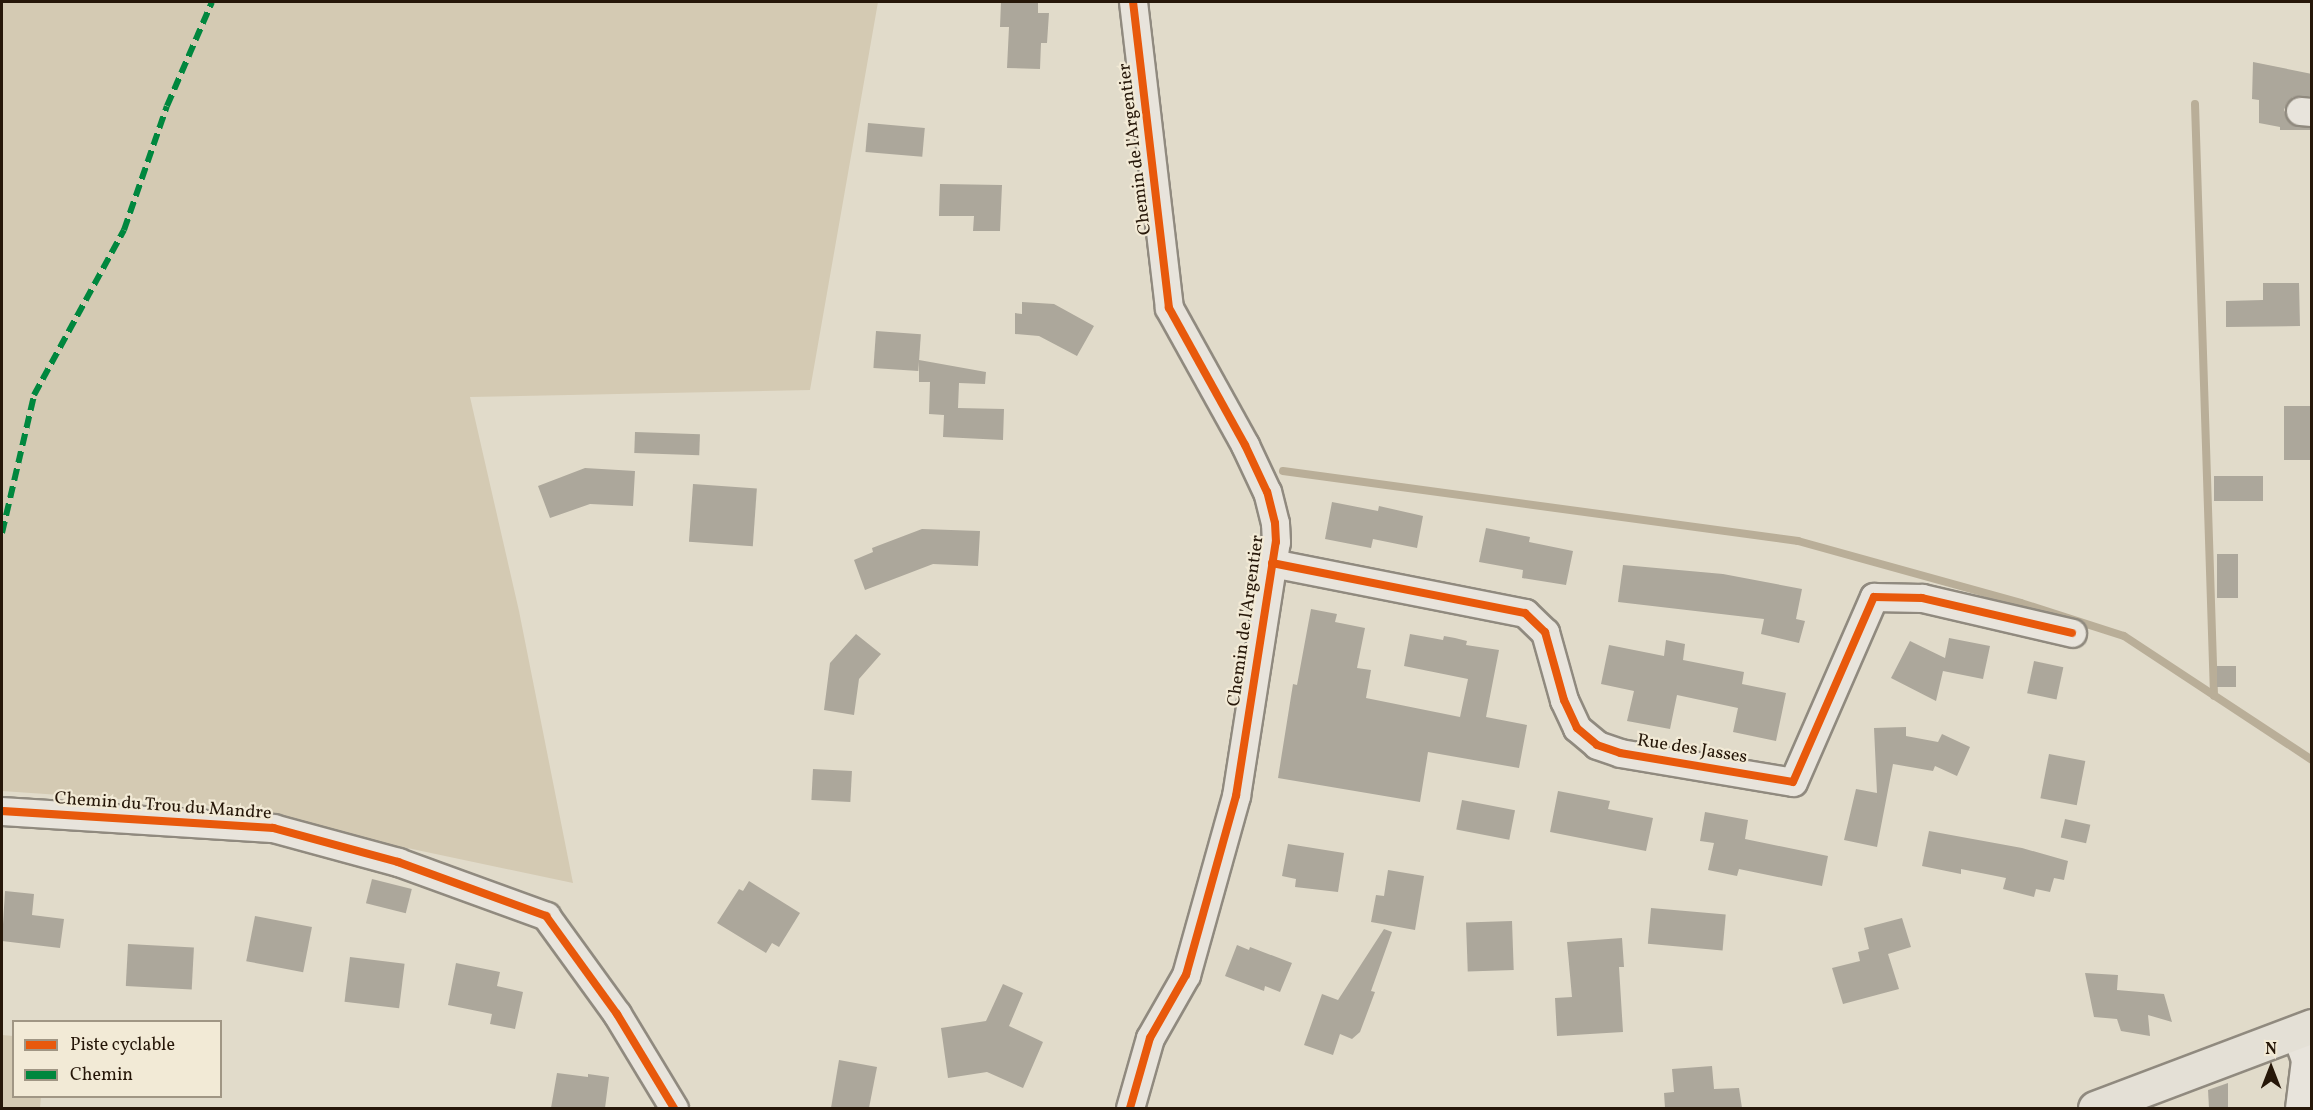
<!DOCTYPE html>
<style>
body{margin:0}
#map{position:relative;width:2313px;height:1110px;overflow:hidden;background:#e1dbca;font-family:Vollkorn,serif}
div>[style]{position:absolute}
.green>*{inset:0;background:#d4cab3}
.stream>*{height:8px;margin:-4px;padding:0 4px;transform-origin:4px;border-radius:4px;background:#b9ae98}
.building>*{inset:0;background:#aca79b;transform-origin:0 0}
.roads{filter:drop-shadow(2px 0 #908a7f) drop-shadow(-2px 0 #908a7f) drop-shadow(0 2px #908a7f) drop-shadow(0 -2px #908a7f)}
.minor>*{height:27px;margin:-13.5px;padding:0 13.5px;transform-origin:13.5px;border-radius:13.5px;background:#e8e4dc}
.major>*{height:33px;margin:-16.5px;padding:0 16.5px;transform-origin:16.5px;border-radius:16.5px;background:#e4e0d6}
.quiet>*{height:6px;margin-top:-3px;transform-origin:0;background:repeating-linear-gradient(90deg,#00873e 0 12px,transparent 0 18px)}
.cycleway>*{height:8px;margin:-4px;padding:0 4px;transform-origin:4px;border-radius:4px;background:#e8590c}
span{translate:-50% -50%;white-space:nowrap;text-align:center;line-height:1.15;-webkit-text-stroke:4.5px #f2ead6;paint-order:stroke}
.street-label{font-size:18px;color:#261709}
.frame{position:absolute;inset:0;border:3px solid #261709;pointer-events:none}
.legend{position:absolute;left:12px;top:1020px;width:210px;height:78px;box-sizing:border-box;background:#f2ead6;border:2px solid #a09684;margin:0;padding:8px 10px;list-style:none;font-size:18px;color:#261709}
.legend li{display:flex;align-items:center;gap:12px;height:30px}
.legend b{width:30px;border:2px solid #a09684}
.north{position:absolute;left:2241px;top:1038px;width:60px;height:60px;-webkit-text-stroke:4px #f2ead6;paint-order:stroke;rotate:0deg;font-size:16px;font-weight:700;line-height:24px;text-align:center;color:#261709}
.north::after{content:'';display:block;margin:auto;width:21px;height:27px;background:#261709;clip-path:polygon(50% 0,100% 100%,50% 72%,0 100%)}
</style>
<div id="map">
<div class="green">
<div style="clip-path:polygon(2px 2px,878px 2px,810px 390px,470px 397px,519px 611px,573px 883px,205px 805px,2px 791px)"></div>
<div style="clip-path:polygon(2px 1035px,13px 1036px,14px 1096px,41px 1097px,40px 1108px,2px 1108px)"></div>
</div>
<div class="stream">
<div style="left:2195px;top:104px;width:592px;rotate:88.16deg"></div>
<div style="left:1283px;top:471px;width:520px;rotate:7.74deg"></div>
<div style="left:1798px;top:541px;width:231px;rotate:15.5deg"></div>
<div style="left:2021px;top:603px;width:108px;rotate:17.8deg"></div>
<div style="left:2124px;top:636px;width:225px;rotate:33.4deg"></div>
</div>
<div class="building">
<div style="clip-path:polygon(1001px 2px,1038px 2px,1038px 13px,1049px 13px,1047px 43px,1041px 43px,1040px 69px,1007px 68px,1009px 27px,1000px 27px)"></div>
<div style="clip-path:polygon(2253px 62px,2312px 74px,2312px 96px,2293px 97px,2287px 103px,2284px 110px,2291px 124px,2312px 128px,2312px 130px,2280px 130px,2280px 127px,2259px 123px,2259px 100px,2252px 99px)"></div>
<div style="left:868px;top:123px;width:57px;height:29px;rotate:5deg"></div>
<div style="clip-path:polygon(940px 184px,1002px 185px,1000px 231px,973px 231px,974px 216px,939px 216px)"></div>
<div style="clip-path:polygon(2263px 283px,2299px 283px,2300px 326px,2226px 327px,2226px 301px,2263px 300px)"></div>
<div style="clip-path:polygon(1022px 302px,1054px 304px,1094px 326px,1077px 356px,1039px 336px,1015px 334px,1015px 313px,1022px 314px)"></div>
<div style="left:876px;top:331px;width:45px;height:37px;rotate:4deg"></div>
<div style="clip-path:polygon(919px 360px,986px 372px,985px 384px,959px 383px,958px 408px,1004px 409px,1003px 440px,943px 437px,944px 415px,929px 414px,930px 382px,919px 382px)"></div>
<div style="left:2284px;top:406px;width:28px;height:54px"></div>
<div style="left:635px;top:432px;width:65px;height:21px;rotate:2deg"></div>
<div style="clip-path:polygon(585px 468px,635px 471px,633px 506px,590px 504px,550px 518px,538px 486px)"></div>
<div style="left:2263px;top:476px;width:25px;height:49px;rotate:90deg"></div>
<div style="left:693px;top:484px;width:64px;height:58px;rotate:4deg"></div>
<div style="clip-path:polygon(1332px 502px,1378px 511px,1379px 506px,1423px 516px,1417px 548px,1373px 539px,1371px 548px,1325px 539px)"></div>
<div style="clip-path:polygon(1486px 528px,1530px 537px,1529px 542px,1573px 551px,1566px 585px,1522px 578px,1523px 570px,1479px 562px)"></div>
<div style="clip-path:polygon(922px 529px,980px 531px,978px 566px,933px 564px,865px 590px,854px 560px,873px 552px,872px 548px)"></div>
<div style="left:2217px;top:554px;width:21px;height:44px"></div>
<div style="clip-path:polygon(1623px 565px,1723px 574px,1802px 589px,1796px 619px,1805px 621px,1799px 643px,1761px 634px,1764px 619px,1618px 602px)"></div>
<div style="clip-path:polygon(1311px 609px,1337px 614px,1335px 622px,1365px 628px,1357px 668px,1371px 670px,1366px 698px,1460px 717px,1468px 679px,1404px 666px,1410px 634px,1443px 640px,1444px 636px,1455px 638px,1467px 641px,1466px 645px,1499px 650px,1486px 717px,1527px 725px,1519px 768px,1428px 752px,1420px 802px,1278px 778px,1293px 684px,1297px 685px)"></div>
<div style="clip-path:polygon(856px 634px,881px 654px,859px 679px,854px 715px,824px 710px,830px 663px)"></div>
<div style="clip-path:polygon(1949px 638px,1990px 646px,1983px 679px,1943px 671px,1936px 701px,1891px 678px,1910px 641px,1945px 658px)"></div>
<div style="clip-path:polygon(1666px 640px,1685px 644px,1683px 660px,1744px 672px,1742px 684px,1786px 693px,1776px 741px,1733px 732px,1738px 708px,1677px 695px,1670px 729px,1627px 721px,1634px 691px,1601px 684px,1609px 645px,1664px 656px)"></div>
<div style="left:2034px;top:661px;width:30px;height:33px;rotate:12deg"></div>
<div style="left:2236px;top:666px;width:21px;height:19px;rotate:90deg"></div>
<div style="clip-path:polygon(1906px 727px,1906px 736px,1938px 742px,1942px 734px,1970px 747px,1957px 776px,1935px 766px,1933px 771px,1893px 764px,1877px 847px,1844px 840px,1856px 789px,1877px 793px,1874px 728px)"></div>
<div style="left:2049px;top:754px;width:37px;height:45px;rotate:11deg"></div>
<div style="left:813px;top:769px;width:39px;height:31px;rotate:3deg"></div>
<div style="clip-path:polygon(1558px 791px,1610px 801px,1608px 809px,1653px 818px,1646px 851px,1550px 832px)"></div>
<div style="left:1462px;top:800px;width:54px;height:30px;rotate:11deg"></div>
<div style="clip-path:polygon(1705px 812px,1748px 820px,1745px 839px,1828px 856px,1822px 886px,1739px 869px,1737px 876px,1708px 870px,1714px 843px,1700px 841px)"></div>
<div style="left:2065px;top:819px;width:26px;height:19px;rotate:13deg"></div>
<div style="clip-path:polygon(1929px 831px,2022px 848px,2068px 861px,2064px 880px,2054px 878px,2050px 892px,2036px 889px,2034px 897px,2003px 889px,2006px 878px,1961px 869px,1961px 874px,1922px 866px)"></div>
<div style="clip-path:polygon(1288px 844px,1344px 853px,1338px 892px,1295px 887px,1296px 879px,1282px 876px)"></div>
<div style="clip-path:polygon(1388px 870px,1424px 876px,1415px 930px,1371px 922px,1376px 895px,1384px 896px)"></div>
<div style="left:372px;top:879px;width:41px;height:25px;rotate:14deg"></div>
<div style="clip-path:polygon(749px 881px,800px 913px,779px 947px,772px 943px,766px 953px,717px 923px,739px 889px,743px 891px)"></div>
<div style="clip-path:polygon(5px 891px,34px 894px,32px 915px,64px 919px,60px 948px,2px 941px)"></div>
<div style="left:1651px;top:908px;width:75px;height:36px;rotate:5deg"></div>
<div style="left:255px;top:916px;width:58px;height:46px;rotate:11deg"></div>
<div style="clip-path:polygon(1902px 918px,1911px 947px,1888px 954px,1899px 989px,1843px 1004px,1832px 968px,1860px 961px,1858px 952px,1869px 949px,1864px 928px)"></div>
<div style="left:1512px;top:921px;width:49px;height:46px;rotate:88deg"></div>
<div style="clip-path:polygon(1384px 929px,1392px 932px,1371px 991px,1375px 992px,1360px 1032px,1352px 1039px,1340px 1034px,1333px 1055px,1304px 1045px,1322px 994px,1338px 1000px)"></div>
<div style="clip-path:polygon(1622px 938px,1624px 967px,1619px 967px,1623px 1032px,1557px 1036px,1555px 998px,1572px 997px,1567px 942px)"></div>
<div style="left:128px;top:944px;width:66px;height:42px;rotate:3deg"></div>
<div style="clip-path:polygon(1237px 945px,1249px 950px,1250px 947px,1292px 963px,1280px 992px,1265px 986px,1264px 991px,1225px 976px)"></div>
<div style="left:350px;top:957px;width:55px;height:45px;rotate:7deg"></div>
<div style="clip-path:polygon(456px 963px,500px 972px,497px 986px,523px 992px,515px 1029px,490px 1024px,492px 1014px,448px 1005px)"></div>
<div style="clip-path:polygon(2085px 973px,2118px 975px,2117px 990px,2164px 994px,2172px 1022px,2148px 1015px,2150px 1036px,2121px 1031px,2117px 1019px,2094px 1017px)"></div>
<div style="clip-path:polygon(1003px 984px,1023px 993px,1009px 1026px,1043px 1042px,1023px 1088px,987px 1072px,948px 1078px,941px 1028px,986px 1021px)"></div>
<div style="clip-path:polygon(839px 1060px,877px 1067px,869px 1108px,831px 1108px)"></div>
<div style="clip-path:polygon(1712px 1066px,1714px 1089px,1739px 1088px,1742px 1108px,1665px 1108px,1664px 1093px,1674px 1092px,1672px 1069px)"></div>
<div style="clip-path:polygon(557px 1073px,588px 1077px,588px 1074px,609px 1077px,605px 1108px,551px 1108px)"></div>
<div style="clip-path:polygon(2228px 1083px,2228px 1108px,2209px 1108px,2208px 1090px)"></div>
</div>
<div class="roads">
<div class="minor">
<div style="left:2300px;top:111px;width:12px;rotate:5deg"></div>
<div style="left:1272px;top:563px;width:258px;rotate:11.2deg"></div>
<div style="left:1525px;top:613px;width:28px;rotate:44deg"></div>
<div style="left:1545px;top:632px;width:71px;rotate:74.4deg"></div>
<div style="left:1564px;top:700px;width:31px;rotate:65deg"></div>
<div style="left:1577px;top:728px;width:26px;rotate:40deg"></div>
<div style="left:1597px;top:745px;width:24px;rotate:19deg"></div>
<div style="left:1620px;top:753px;width:175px;rotate:9.5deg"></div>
<div style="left:1793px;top:782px;width:202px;rotate:-66.4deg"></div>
<div style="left:1874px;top:597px;width:48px;rotate:1.2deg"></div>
<div style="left:1922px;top:598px;width:154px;rotate:13.1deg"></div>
<div style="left:2px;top:811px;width:272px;rotate:3.6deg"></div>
<div style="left:273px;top:828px;width:130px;rotate:15.2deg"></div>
<div style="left:398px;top:862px;width:158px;rotate:20deg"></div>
<div style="left:546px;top:916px;width:121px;rotate:54.1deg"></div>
<div style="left:617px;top:1014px;width:110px;rotate:58.8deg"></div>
<div style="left:2295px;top:1032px;width:30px;rotate:70deg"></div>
<div style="left:2305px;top:1060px;width:48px;rotate:97.1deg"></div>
<div style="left:1130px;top:1108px;width:73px;rotate:-74.1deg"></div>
<div style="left:1150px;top:1038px;width:73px;rotate:-60.3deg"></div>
<div style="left:1186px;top:975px;width:186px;rotate:-74.4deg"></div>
<div style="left:1236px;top:796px;width:257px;rotate:-81.1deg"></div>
<div style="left:1276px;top:542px;width:19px;rotate:-93deg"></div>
<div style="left:1275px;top:523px;width:32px;rotate:-104deg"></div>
<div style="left:1267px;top:492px;width:52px;rotate:-115.1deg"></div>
<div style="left:1245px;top:445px;width:157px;rotate:-119deg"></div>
<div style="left:1169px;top:308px;width:308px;rotate:-96.7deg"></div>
</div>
<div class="major">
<div style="left:2095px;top:1108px;width:232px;rotate:-20.7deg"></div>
</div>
</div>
<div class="quiet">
<div style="left:2px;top:533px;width:142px;rotate:-76.9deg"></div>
<div style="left:34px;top:395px;width:188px;rotate:-61.4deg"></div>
<div style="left:124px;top:230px;width:131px;rotate:-70.9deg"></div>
<div style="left:167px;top:106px;width:113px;rotate:-66.6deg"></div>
</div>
<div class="cycleway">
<div style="left:1272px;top:563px;width:258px;rotate:11.2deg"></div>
<div style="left:1525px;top:613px;width:28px;rotate:44deg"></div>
<div style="left:1545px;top:632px;width:71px;rotate:74.4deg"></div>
<div style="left:1564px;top:700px;width:31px;rotate:65deg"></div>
<div style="left:1577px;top:728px;width:26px;rotate:40deg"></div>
<div style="left:1597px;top:745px;width:24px;rotate:19deg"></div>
<div style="left:1620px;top:753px;width:175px;rotate:9.5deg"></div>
<div style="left:1793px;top:782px;width:202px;rotate:-66.4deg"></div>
<div style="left:1874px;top:597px;width:48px;rotate:1.2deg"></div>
<div style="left:1922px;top:598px;width:154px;rotate:13.1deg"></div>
<div style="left:2px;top:811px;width:272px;rotate:3.6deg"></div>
<div style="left:273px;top:828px;width:130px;rotate:15.2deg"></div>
<div style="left:398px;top:862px;width:158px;rotate:20deg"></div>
<div style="left:546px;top:916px;width:121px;rotate:54.1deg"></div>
<div style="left:617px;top:1014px;width:110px;rotate:58.8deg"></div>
<div style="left:1130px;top:1108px;width:73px;rotate:-74.1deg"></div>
<div style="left:1150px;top:1038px;width:73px;rotate:-60.3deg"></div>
<div style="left:1186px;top:975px;width:186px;rotate:-74.4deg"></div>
<div style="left:1236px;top:796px;width:257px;rotate:-81.1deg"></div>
<div style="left:1276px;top:542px;width:19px;rotate:-93deg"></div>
<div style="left:1275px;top:523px;width:32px;rotate:-104deg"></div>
<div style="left:1267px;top:492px;width:52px;rotate:-115.1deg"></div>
<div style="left:1245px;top:445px;width:157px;rotate:-119deg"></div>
<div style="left:1169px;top:308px;width:308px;rotate:-96.7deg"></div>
</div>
<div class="street-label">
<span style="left:1136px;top:149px;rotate:-97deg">Chemin de l'Argentier</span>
<span style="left:1247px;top:621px;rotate:-82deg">Chemin de l'Argentier</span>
<span style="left:1692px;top:750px;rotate:9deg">Rue des Jasses</span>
<span style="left:163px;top:807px;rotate:4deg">Chemin du Trou du Mandre</span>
</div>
<div class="frame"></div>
<ul class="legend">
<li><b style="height:8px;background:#e8590c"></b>Piste cyclable</li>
<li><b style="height:8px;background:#00873e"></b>Chemin</li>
</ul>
<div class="north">N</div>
</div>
